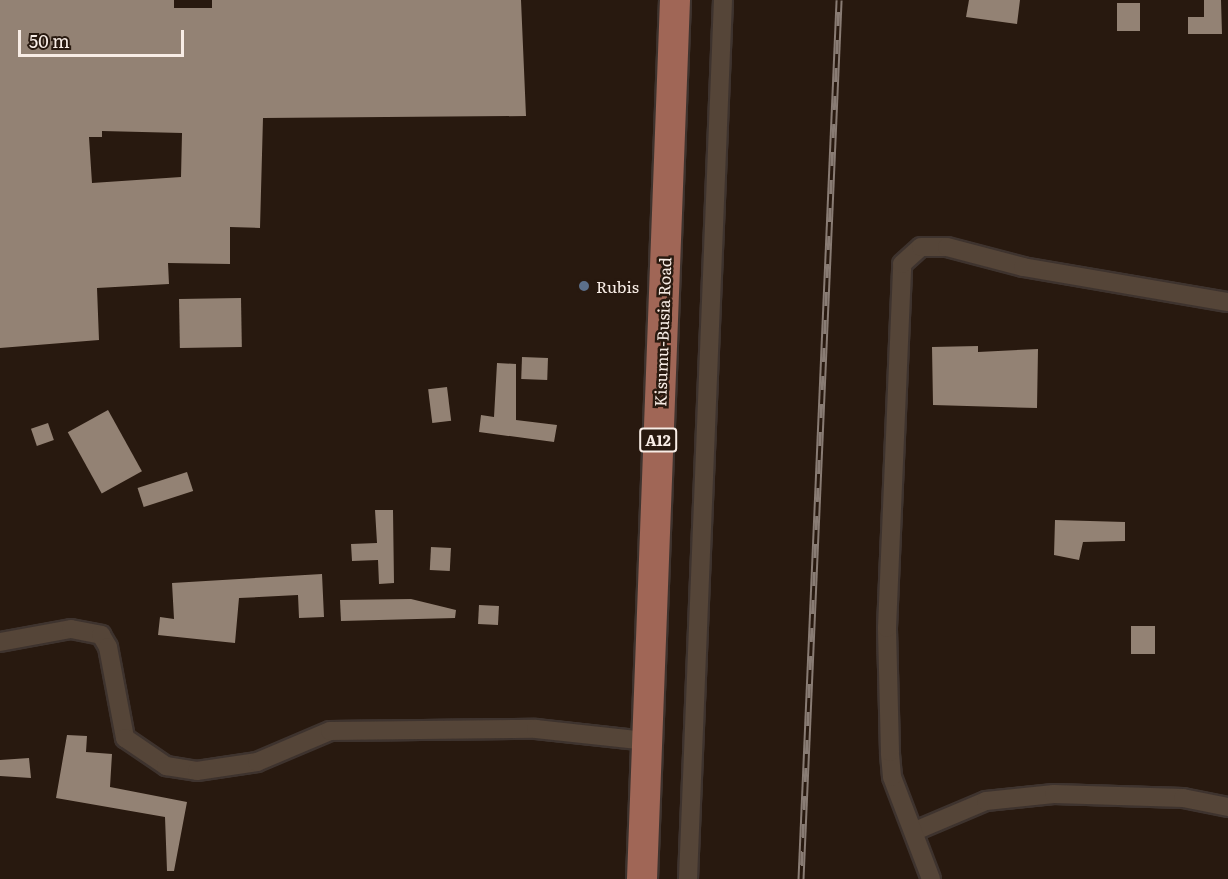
<!DOCTYPE html>
<style>
body{margin:0}
#map{position:relative;width:1228px;height:879px;overflow:hidden;background:#28190f;font-family:Literata,serif}
div>[style]{position:absolute}
.building>*{inset:0;background:#938274;transform-origin:0 0}
.roads{filter:drop-shadow(2px 0 #3e332e) drop-shadow(-2px 0 #3e332e) drop-shadow(0 2px #3e332e) drop-shadow(0 -2px #3e332e)}
.minor>*{height:18px;margin:-9px;padding:0 9px;transform-origin:9px;border-radius:9px;background:#554538}
.trunk>*{height:30px;margin:-15px;padding:0 15px;transform-origin:15px;border-radius:15px;background:#a06656}
.rail>*{height:7px;margin-top:-3.5px;transform-origin:0;background:repeating-linear-gradient(90deg,#28190f 0 14px,#897c74 0 28px);box-sizing:border-box;border-block:2px solid #897c74}
.dots>*{width:16px;height:16px;translate:-50% -50%;box-sizing:border-box;border:3px solid #28190f;border-radius:50%}
span{translate:-50% -50%;white-space:nowrap;text-align:center;line-height:1.15;-webkit-text-stroke:5px #28190f;paint-order:stroke}
.shield-label span{padding:2px 4px;background:#28190f;border:2px solid;border-radius:4px;-webkit-text-stroke-width:0}
.shield-label{font-size:15px;color:#f8ede6;font-weight:700}
.poi-label{font-size:16px;color:#f8ede6}
.left{translate:0 -50%;text-align:left}
.street-label{font-size:16px;color:#f8ede6}
.scale{position:absolute;left:18px;top:30px;width:166px;height:27px;box-sizing:border-box;border:3px solid #f8ede6;border-top:0;padding-left:8px;font-size:18px;line-height:21px;white-space:nowrap;color:#f8ede6;-webkit-text-stroke:4px #28190f;paint-order:stroke}
</style>
<div id="map">
<div class="building">
<div style="clip-path:polygon(evenodd,0 0,174px 0,174px 8px,212px 8px,212px 0,521px 0,526px 116px,263px 118px,260px 228px,230px 227px,230px 264px,168px 263px,169px 284px,97px 288px,99px 340px,0 348px,0 0,102px 131px,182px 133px,181px 177px,92px 183px,89px 137px,102px 137px,102px 131px)"></div>
<div style="clip-path:polygon(969px 0,1020px 0,1017px 24px,966px 17px)"></div>
<div style="clip-path:polygon(1204px 0,1221px 0,1222px 34px,1188px 34px,1188px 17px,1204px 17px)"></div>
<div style="left:1140px;top:3px;width:28px;height:23px;rotate:90deg"></div>
<div style="left:241px;top:298px;width:49px;height:62px;rotate:89deg"></div>
<div style="clip-path:polygon(978px 346px,978px 352px,1038px 349px,1037px 408px,933px 405px,932px 347px)"></div>
<div style="left:522px;top:357px;width:26px;height:22px;rotate:2deg"></div>
<div style="clip-path:polygon(497px 363px,516px 364px,516px 420px,557px 425px,554px 442px,479px 432px,481px 415px,494px 417px)"></div>
<div style="left:447px;top:387px;width:34px;height:19px;rotate:83deg"></div>
<div style="left:108px;top:410px;width:70px;height:46px;rotate:61deg"></div>
<div style="left:48px;top:423px;width:18px;height:18px;rotate:71deg"></div>
<div style="left:187px;top:472px;width:20px;height:52px;rotate:72deg"></div>
<div style="clip-path:polygon(375px 510px,393px 510px,394px 583px,379px 584px,378px 560px,352px 561px,351px 544px,377px 543px)"></div>
<div style="clip-path:polygon(1055px 520px,1125px 522px,1125px 541px,1083px 542px,1079px 560px,1054px 555px)"></div>
<div style="left:431px;top:547px;width:20px;height:23px;rotate:3deg"></div>
<div style="clip-path:polygon(322px 574px,324px 617px,299px 618px,298px 595px,239px 598px,235px 643px,158px 635px,160px 617px,174px 619px,172px 583px)"></div>
<div style="clip-path:polygon(411px 599px,456px 610px,455px 618px,341px 621px,340px 600px)"></div>
<div style="left:479px;top:605px;width:20px;height:19px;rotate:3deg"></div>
<div style="left:1155px;top:626px;width:28px;height:24px;rotate:90deg"></div>
<div style="clip-path:polygon(67px 735px,87px 736px,86px 752px,112px 754px,110px 787px,187px 802px,174px 871px,167px 871px,165px 817px,56px 798px)"></div>
<div style="clip-path:polygon(29px 758px,31px 778px,0 776px,0 760px)"></div>
</div>
<div class="roads">
<div class="minor">
<div style="left:0;top:642px;width:72px;rotate:-10.4deg"></div>
<div style="left:71px;top:629px;width:31px;rotate:11deg"></div>
<div style="left:101px;top:635px;width:14px;rotate:60deg"></div>
<div style="left:108px;top:647px;width:93px;rotate:79.4deg"></div>
<div style="left:125px;top:738px;width:50px;rotate:34.3deg"></div>
<div style="left:166px;top:766px;width:31px;rotate:9deg"></div>
<div style="left:197px;top:771px;width:61px;rotate:-8.5deg"></div>
<div style="left:257px;top:762px;width:79px;rotate:-23deg"></div>
<div style="left:330px;top:731px;width:206px;rotate:-0.6deg"></div>
<div style="left:536px;top:729px;width:112px;rotate:6.2deg"></div>
<div style="left:915px;top:831px;width:77px;rotate:-22.9deg"></div>
<div style="left:986px;top:801px;width:68px;rotate:-5.9deg"></div>
<div style="left:1054px;top:794px;width:129px;rotate:1.8deg"></div>
<div style="left:1183px;top:798px;width:46px;rotate:11.3deg"></div>
<div style="left:688px;top:879px;width:880px;rotate:-87.72deg"></div>
<div style="left:931px;top:879px;width:109px;rotate:-110.9deg"></div>
<div style="left:892px;top:777px;width:25px;rotate:-95deg"></div>
<div style="left:890px;top:752px;width:124px;rotate:-91.4deg"></div>
<div style="left:887px;top:628px;width:364px;rotate:-87.6deg"></div>
<div style="left:902px;top:264px;width:25px;rotate:-42deg"></div>
<div style="left:921px;top:247px;width:26px"></div>
<div style="left:947px;top:247px;width:79px;rotate:14.7deg"></div>
<div style="left:1023px;top:267px;width:208px;rotate:9.7deg"></div>
</div>
<div class="trunk">
<div style="left:642px;top:879px;width:880px;rotate:-87.85deg"></div>
</div>
</div>
<div class="rail">
<div style="left:801px;top:879px;width:880px;rotate:-87.52deg"></div>
</div>
<div class="dots">
<div style="left:584px;top:286px;background:#5c6f8a"></div>
</div>
<div class="shield-label">
<span style="left:658px;top:440px">A12</span>
</div>
<div class="poi-label">
<span class="left" style="left:596px;top:286px">Rubis</span>
</div>
<div class="street-label">
<span style="left:662px;top:332px;rotate:-88deg">Kisumu-Busia Road</span>
</div>
<div class="scale">50 m</div>
</div>
